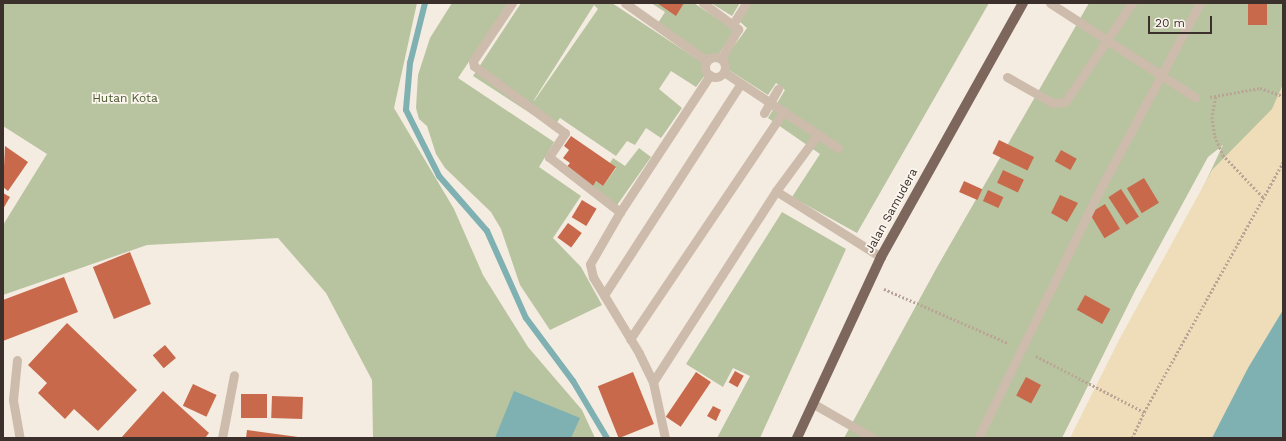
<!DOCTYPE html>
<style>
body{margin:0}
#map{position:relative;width:1286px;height:441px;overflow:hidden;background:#f4ebe1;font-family:"Work Sans",sans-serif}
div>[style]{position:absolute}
.green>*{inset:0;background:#b8c4a0}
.sand>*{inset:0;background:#efdcb8}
.water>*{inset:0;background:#7fb0b2}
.stream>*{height:6px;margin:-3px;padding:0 3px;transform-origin:3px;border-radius:3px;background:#7fb0b2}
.building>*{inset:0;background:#c8694b;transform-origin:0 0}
.path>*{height:2.5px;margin-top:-1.25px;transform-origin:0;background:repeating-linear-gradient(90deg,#b9a596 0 2px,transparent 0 4px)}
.service>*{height:9px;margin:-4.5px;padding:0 4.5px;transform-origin:4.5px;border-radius:4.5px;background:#cdbbac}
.service>.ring{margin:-4.5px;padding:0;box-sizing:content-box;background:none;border:9px solid #cdbbac;border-radius:50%}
.primary>*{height:10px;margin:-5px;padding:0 5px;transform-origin:5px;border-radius:5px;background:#7d675c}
span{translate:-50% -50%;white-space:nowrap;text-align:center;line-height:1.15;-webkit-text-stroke:3.5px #fbf5ee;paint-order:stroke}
.park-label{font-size:12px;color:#4a5a2e}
.street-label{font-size:12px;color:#3b302b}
.frame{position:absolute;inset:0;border:4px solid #3b302b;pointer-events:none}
.scale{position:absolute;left:1148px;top:16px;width:64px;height:18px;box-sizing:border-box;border:2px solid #3b302b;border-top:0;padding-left:5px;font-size:12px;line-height:14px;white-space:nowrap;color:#3b302b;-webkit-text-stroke:3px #fbf5ee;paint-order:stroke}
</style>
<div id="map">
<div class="green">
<div style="clip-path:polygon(3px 3px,417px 3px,394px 108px,454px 209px,483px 275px,528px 347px,582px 410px,595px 438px,373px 438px,372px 380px,326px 293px,278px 238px,147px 245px,3px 295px,3px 225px,47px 154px,3px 126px)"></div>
<div style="clip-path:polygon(452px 3px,508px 3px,458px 78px,554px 142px,539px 167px,581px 196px,553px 238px,581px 267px,602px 305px,550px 330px,520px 285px,501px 229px,491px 212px,445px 168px,436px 154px,427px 126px,419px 119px,416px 108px,418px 75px,430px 38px)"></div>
<div style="clip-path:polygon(evenodd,521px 3px,612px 3px,703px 63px,705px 75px,696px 87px,671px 71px,659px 89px,682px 108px,661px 138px,646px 128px,635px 145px,627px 141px,616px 156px,560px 118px,553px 128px,473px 76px,521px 3px,594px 5px,598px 9px,534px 101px,534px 100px,594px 5px)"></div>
<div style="clip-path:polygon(651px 3px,694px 3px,734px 30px,719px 54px,704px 56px,658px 23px,665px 12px)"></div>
<div style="clip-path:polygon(711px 3px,740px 3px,732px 16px)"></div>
<div style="clip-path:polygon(750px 3px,989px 3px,857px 233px,792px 197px,820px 154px,768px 118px,785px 90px,776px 83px,768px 95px,729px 70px,726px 57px,747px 28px,739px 21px)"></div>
<div style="clip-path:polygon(1089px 3px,1283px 3px,1283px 310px,1180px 236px,1223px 145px,1208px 157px,1135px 291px,1062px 438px,844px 438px,936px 269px)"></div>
<div style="clip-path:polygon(639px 148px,651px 157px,615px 208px,590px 191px,596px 181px,603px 186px,616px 168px,610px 163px,613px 158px,625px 166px)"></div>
<div style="clip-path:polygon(782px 212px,846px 249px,760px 438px,717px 438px,750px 376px,733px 368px,723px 387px,686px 364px)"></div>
</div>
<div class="sand">
<div style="clip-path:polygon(1283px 84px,1283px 310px,1212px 438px,1070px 438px,1119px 340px,1212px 170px,1272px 109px)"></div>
</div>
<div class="water">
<div style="clip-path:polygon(1283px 310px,1283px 438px,1212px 438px,1248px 368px)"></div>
<div style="clip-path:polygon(514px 391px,580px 418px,571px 438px,495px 438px)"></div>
</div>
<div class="stream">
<div style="left:425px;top:3px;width:62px;rotate:104deg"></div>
<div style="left:410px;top:63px;width:47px;rotate:94.9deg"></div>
<div style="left:406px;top:110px;width:74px;rotate:63.4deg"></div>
<div style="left:439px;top:176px;width:73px;rotate:48.9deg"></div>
<div style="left:487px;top:231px;width:95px;rotate:65.9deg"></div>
<div style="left:526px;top:318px;width:79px;rotate:53.3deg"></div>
<div style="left:573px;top:381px;width:66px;rotate:59.2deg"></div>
</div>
<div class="building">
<div style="clip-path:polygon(657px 3px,684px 3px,676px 16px)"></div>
<div style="left:1248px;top:3px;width:19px;height:22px"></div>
<div style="clip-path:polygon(571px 136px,616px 167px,603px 186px,596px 181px,592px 188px,565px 169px,570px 163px,563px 158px,569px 150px,564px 146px)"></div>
<div style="left:999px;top:140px;width:39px;height:15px;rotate:26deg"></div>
<div style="clip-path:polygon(5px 146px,28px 162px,8px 191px,3px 187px)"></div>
<div style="left:1061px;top:150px;width:18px;height:13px;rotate:29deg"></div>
<div style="left:1003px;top:170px;width:23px;height:14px;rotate:25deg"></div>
<div style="left:1144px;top:178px;width:29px;height:20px;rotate:59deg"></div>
<div style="left:964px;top:181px;width:20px;height:12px;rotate:24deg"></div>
<div style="left:1121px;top:189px;width:33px;height:15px;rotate:57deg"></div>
<div style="left:988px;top:190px;width:17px;height:12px;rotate:25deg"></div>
<div style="clip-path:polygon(3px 193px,10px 197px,3px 209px)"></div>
<div style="clip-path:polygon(1060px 195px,1078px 203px,1067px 222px,1051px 213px)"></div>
<div style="left:582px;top:200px;width:17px;height:20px;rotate:31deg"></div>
<div style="left:1105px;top:204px;width:29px;height:18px;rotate:59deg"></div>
<div style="left:568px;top:223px;width:17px;height:18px;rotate:36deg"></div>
<div style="left:130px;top:252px;width:56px;height:40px;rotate:68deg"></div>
<div style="clip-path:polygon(64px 277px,78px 312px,3px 341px,3px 300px)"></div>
<div style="left:1085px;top:295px;width:29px;height:17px;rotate:29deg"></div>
<div style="clip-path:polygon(67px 323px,137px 390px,98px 431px,74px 409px,65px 419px,38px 393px,47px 383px,28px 365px)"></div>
<div style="left:165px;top:345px;width:17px;height:16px;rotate:50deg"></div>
<div style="left:735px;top:371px;width:10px;height:13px;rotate:29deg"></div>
<div style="left:633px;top:372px;width:56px;height:38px;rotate:68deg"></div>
<div style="left:696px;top:372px;width:18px;height:54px;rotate:34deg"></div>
<div style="left:1026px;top:377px;width:17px;height:21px;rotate:28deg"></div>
<div style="left:193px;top:384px;width:26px;height:24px;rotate:25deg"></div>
<div style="clip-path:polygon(163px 391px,209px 433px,205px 438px,121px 438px)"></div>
<div style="left:241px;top:394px;width:26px;height:24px"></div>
<div style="left:272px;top:396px;width:31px;height:22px;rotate:2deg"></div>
<div style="clip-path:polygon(713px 406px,721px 410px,716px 421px,707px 416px)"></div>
<div style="clip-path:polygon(247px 430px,298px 437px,298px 438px,246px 438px)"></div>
</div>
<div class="path">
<div style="left:1210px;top:97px;width:51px;rotate:-10.2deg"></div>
<div style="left:1260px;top:88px;width:24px;rotate:19deg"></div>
<div style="left:1216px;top:97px;width:20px;rotate:101deg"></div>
<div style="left:1212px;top:117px;width:19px;rotate:81deg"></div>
<div style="left:1215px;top:136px;width:21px;rotate:67deg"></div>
<div style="left:1223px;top:155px;width:58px;rotate:46.4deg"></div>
<div style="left:884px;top:289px;width:135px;rotate:23.5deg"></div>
<div style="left:1036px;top:356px;width:122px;rotate:27.4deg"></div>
<div style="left:1132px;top:438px;width:29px;rotate:-65deg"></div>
<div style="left:1144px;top:412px;width:286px;rotate:-60.9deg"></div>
</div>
<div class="service">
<div style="left:512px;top:3px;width:70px;rotate:123.9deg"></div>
<div style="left:473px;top:61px;width:5px;rotate:79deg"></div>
<div style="left:474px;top:66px;width:113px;rotate:36.4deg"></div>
<div style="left:565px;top:133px;width:29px;rotate:124deg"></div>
<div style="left:549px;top:157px;width:90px;rotate:37.8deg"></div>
<div style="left:625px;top:3px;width:100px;rotate:35.3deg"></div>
<div style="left:703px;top:3px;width:44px;rotate:36.6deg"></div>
<div style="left:738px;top:29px;width:34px;rotate:120deg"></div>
<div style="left:1050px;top:3px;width:173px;rotate:33deg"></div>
<div style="left:733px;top:24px;width:25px;rotate:-58deg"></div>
<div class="ring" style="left:705px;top:57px;width:11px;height:11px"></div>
<div style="left:724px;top:72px;width:137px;rotate:33.7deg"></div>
<div style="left:1007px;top:77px;width:53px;rotate:29.5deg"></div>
<div style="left:1053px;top:103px;width:12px;rotate:-5deg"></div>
<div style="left:1065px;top:102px;width:120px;rotate:-55.9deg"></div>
<div style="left:764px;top:113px;width:28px;rotate:-60deg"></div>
<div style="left:776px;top:191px;width:124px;rotate:32.2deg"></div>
<div style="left:604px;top:295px;width:252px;rotate:-57.1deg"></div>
<div style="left:630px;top:339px;width:275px;rotate:-56deg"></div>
<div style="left:17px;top:360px;width:40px;rotate:95.7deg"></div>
<div style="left:13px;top:400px;width:39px;rotate:80deg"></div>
<div style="left:653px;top:382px;width:227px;rotate:-57.2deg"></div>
<div style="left:776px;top:191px;width:71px;rotate:-53.6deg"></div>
<div style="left:812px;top:403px;width:70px;rotate:29.8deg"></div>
<div style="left:222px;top:438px;width:64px;rotate:-79.2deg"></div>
<div style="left:665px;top:438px;width:57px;rotate:-102.1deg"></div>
<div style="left:653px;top:382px;width:32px;rotate:-116deg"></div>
<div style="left:639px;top:353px;width:89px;rotate:-121.2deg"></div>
<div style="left:593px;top:277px;width:13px;rotate:-103deg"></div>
<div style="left:590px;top:264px;width:60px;rotate:-60deg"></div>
<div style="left:620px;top:212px;width:164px;rotate:-56.7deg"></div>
<div style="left:978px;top:438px;width:271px;rotate:-63.9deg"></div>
<div style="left:1097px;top:195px;width:218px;rotate:-61.8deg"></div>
</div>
<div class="primary">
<div style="left:797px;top:438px;width:200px;rotate:-65.1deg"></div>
<div style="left:881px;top:257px;width:291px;rotate:-60.8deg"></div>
</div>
<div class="park-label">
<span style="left:125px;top:99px">Hutan Kota</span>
</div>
<div class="street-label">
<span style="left:892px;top:211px;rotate:-61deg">Jalan Samudera</span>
</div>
<div class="frame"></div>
<div class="scale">20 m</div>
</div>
